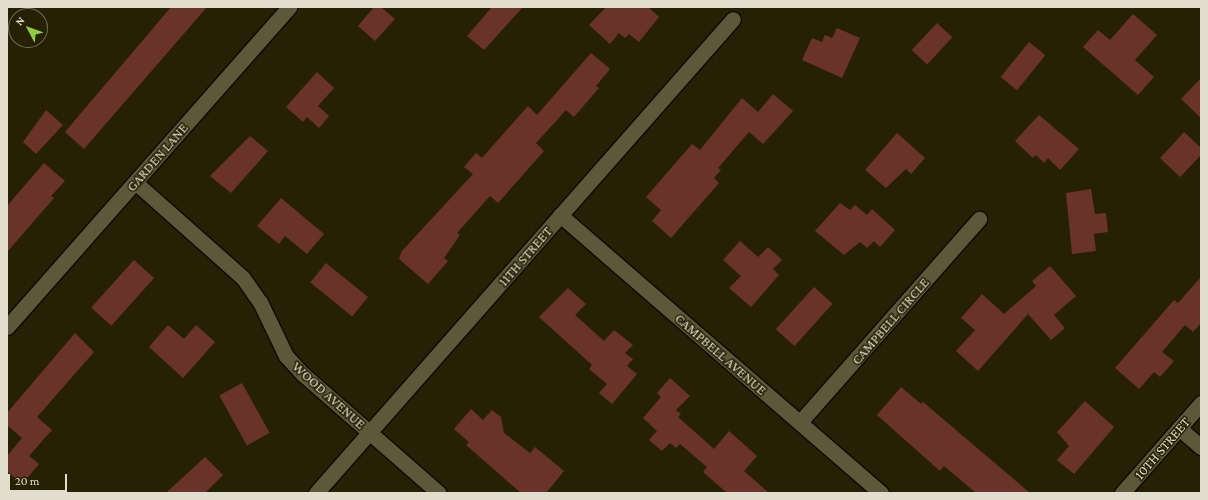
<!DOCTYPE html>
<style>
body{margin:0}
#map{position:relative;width:1208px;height:500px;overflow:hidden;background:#262104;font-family:"Crimson Pro",serif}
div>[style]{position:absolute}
.building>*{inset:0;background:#6a332a;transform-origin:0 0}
.roads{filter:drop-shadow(1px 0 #0f0a00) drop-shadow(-1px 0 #0f0a00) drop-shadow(0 1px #0f0a00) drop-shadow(0 -1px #0f0a00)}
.street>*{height:15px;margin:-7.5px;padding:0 7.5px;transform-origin:7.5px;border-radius:7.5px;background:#5d583a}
span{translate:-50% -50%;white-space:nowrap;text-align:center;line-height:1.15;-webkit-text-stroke:3px #262104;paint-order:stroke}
.street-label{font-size:14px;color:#e1decd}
.frame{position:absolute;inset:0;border:8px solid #e1decd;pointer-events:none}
.north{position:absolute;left:8px;top:8px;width:40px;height:40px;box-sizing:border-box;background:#262104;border:1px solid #716d54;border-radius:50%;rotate:311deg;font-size:11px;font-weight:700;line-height:16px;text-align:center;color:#e1decd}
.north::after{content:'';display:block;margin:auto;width:14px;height:18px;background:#8fcd41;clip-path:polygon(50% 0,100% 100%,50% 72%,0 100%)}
.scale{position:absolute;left:8px;top:474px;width:59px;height:18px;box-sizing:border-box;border:2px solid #e1decd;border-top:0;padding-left:5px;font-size:12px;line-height:14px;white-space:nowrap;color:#e1decd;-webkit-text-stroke:3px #262104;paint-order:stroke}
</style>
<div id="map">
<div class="building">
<div style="clip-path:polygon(171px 7px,207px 7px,84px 149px,65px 132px)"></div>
<div style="clip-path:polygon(374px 7px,381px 7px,395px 19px,375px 41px,358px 26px)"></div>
<div style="clip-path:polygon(492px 7px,523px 7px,484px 50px,467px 36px)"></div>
<div style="clip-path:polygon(606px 7px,648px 7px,659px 17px,639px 42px,629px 34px,625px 38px,619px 33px,610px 44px,589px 25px)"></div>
<div style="clip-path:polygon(1133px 14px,1157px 35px,1135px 60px,1154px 77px,1138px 95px,1083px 47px,1098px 30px,1110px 40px)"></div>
<div style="left:937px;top:23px;width:21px;height:37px;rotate:43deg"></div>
<div style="clip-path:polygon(837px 28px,860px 38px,842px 78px,802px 60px,812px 38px,822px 42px,825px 35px,832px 38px)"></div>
<div style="left:1029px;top:42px;width:21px;height:45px;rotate:39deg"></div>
<div style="clip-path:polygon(591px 53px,610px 69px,596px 86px,599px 88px,574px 117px,566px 110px,536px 143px,544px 151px,498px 203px,490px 196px,457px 233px,460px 235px,444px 258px,448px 261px,428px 284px,399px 259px,402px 251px,473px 174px,464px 167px,476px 153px,482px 158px,528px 106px,537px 115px)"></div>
<div style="clip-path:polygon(317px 72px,334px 88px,318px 106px,329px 116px,319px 128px,307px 117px,303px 122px,286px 107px)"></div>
<div style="clip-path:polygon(1201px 78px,1201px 118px,1181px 99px)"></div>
<div style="clip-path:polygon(773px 94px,793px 111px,763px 144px,749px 132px,718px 168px,721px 170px,714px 178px,719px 183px,671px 238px,652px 221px,661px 210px,646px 197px,692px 144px,700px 150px,742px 98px,758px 112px)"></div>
<div style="clip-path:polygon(46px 110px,63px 125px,36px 154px,23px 142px)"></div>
<div style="clip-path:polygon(1039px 115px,1079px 149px,1060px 170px,1048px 158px,1044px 163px,1036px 155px,1033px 158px,1015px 141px)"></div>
<div style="clip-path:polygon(1184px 132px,1201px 148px,1201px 155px,1180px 177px,1160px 158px)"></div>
<div style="clip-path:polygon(897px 133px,925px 158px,911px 174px,906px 169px,886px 188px,865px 170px)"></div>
<div style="clip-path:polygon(250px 136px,268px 151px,231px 193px,210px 176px)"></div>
<div style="clip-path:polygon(44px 163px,65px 181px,51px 196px,54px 198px,7px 252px,7px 206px)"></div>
<div style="clip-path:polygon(1091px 189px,1095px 214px,1106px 213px,1108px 232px,1094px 234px,1096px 251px,1072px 254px,1066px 193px)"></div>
<div style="clip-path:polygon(281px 198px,324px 234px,307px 254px,285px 236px,279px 244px,257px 226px)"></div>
<div style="clip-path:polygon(840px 203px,850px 210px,855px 205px,867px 215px,872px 209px,895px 230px,880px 247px,874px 241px,867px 248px,860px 242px,844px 255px,815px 231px)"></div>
<div style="clip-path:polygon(740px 241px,758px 257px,768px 247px,782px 260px,773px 269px,779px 275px,751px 307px,729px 288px,741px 276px,723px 260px)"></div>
<div style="left:134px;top:260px;width:27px;height:64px;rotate:42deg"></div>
<div style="left:326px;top:263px;width:54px;height:25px;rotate:39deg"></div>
<div style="clip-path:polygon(1050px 266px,1076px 296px,1054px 315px,1065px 328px,1051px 340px,1028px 314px,978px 371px,956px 351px,975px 330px,961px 318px,982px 294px,1004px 314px,1036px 286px,1032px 281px)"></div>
<div style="clip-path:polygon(1201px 277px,1201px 323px,1193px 332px,1185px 325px,1162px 352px,1174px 361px,1160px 377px,1154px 372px,1139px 389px,1115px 368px,1174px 300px,1178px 303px)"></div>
<div style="left:814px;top:287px;width:25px;height:57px;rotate:42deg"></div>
<div style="clip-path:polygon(568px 288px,586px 304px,575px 315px,604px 341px,614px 330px,633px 345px,625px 353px,633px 359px,627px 366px,637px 374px,612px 404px,599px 393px,607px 384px,589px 369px,592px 365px,539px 317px)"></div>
<div style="clip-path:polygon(168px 325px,184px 339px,196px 325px,215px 342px,183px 378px,149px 347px)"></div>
<div style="clip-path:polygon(75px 333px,94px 352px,37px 417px,52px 430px,29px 456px,39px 464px,22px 484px,7px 471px,7px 456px,22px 438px,7px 425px,7px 413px)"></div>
<div style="clip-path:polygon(670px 378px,690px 396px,676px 410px,681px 414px,678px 417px,714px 449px,729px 431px,757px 456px,744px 471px,769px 493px,727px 493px,703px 472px,707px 467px,680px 444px,676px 448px,670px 443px,662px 451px,649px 440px,657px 431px,643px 418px,661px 397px,657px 393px)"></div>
<div style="left:242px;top:383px;width:57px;height:26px;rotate:61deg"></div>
<div style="clip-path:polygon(901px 387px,921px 404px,923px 402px,1030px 493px,976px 493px,944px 466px,940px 471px,877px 415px)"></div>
<div style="clip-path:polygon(1085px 401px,1114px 427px,1074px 474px,1057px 460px,1069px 446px,1057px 432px)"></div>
<div style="clip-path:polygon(471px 409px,483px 420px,492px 410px,501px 417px,504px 433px,530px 453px,535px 447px,564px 471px,546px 493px,521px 493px,466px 445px,469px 442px,454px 429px)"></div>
<div style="clip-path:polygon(205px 457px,223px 475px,205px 493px,166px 493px)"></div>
</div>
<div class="roads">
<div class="street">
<div style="left:135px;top:182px;width:144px;rotate:41.6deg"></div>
<div style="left:243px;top:278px;width:29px;rotate:55deg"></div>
<div style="left:260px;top:302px;width:60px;rotate:64.3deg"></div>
<div style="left:286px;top:356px;width:26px;rotate:47deg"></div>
<div style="left:304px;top:375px;width:179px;rotate:41.2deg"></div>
<div style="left:560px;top:215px;width:425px;rotate:40.9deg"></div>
<div style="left:7px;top:327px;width:427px;rotate:-48.6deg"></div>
<div style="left:800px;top:422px;width:271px;rotate:-48.6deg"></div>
<div style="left:1179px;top:428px;width:29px;rotate:41deg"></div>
<div style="left:316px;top:493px;width:631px;rotate:-48.66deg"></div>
<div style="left:1122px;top:493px;width:120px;rotate:-48.7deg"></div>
</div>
</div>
<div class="street-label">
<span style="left:157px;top:157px;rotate:-49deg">GARDEN LANE</span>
<span style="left:525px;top:256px;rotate:-49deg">11TH STREET</span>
<span style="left:890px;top:321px;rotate:-49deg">CAMPBELL CIRCLE</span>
<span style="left:721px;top:354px;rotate:41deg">CAMPBELL AVENUE</span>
<span style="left:329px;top:395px;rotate:42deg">WOOD AVENUE</span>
<span style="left:1162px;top:448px;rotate:-49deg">10TH STREET</span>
</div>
<div class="frame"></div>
<div class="north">N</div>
<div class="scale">20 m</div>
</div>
